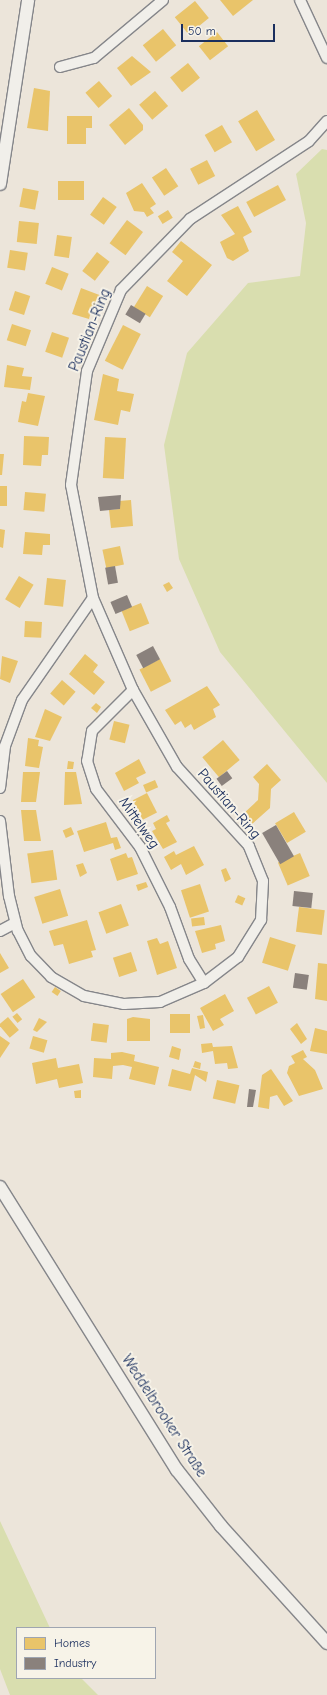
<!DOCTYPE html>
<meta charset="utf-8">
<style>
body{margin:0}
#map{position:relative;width:327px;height:1695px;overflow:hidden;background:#ece5da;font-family:"Comic Neue",sans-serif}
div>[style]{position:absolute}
.green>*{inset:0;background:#d9deaf}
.homes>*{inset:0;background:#e9c46a;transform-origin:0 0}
.industry>*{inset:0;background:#8a817c;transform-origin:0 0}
.roads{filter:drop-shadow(1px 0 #85868a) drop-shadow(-1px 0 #85868a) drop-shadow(0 1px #85868a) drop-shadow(0 -1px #85868a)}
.minor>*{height:10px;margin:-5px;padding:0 5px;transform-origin:5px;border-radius:5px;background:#f1efea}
.tertiary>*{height:12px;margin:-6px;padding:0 6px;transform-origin:6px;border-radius:6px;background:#f1efea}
span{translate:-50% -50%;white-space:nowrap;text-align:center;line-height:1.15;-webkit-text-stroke:4px #f7f3e8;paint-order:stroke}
.street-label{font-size:15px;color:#1b2f5e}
.legend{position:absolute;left:16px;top:1627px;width:140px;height:52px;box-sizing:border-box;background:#f7f3e8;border:1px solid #9fa5b1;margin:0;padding:5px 7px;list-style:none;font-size:12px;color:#1b2f5e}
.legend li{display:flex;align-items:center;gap:8px;height:20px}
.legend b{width:20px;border:1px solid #9fa5b1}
.scale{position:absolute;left:181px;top:24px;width:94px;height:18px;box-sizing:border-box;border:2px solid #1b2f5e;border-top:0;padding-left:5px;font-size:12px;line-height:14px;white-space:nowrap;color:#1b2f5e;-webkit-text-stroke:3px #f7f3e8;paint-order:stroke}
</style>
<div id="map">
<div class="green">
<div style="clip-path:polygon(322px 149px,327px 150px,327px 783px,220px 652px,179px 559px,164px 445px,187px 353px,248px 283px,300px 276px,306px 223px,296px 174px)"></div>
<div style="clip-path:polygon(0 1521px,50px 1628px,17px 1628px,17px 1678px,81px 1678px,98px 1695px,10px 1695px,0 1669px)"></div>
</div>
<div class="homes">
<div style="clip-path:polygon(220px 0,253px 0,233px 16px)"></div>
<div style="left:195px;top:1px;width:22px;height:26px;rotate:51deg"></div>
<div style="left:163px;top:29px;width:21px;height:26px;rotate:51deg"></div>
<div style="left:217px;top:32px;width:18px;height:23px;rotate:52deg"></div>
<div style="clip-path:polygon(132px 56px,151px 72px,131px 86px,117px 68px)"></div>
<div style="left:188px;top:63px;width:19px;height:23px;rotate:51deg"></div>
<div style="left:99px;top:81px;width:20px;height:18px;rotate:49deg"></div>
<div style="clip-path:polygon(34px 88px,50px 91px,48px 131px,27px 128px)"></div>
<div style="left:155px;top:91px;width:20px;height:21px;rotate:49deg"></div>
<div style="clip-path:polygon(129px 108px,143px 125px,143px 130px,125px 145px,109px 125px)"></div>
<div style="left:257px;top:110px;width:35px;height:22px;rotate:59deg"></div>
<div style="clip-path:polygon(67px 116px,92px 116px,92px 128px,86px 128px,86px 144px,67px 144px)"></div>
<div style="left:222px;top:125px;width:20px;height:20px;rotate:60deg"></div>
<div style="left:207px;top:160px;width:18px;height:19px;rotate:63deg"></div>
<div style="left:166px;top:168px;width:22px;height:17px;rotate:56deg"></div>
<div style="left:58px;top:181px;width:26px;height:19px"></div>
<div style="clip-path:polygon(142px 183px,156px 204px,150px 208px,154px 213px,147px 217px,144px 212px,134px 211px,126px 193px)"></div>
<div style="left:278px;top:185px;width:17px;height:36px;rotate:62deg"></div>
<div style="left:23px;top:188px;width:16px;height:19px;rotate:11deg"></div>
<div style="left:103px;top:197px;width:17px;height:22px;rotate:36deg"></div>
<div style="clip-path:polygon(238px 206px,252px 232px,243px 237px,249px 251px,233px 261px,227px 258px,220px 242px,235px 234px,221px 215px)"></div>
<div style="left:168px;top:210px;width:9px;height:12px;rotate:58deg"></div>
<div style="left:127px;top:220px;width:20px;height:29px;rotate:37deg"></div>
<div style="left:19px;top:221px;width:20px;height:21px;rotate:6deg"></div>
<div style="left:57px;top:235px;width:15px;height:21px;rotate:8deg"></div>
<div style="clip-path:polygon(181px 241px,212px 265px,187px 296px,167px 281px,183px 261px,172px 252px)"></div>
<div style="left:10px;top:250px;width:18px;height:18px;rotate:9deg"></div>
<div style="left:97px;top:252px;width:16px;height:24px;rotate:38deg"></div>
<div style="left:52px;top:267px;width:18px;height:18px;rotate:22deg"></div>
<div style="left:147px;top:286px;width:19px;height:25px;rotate:32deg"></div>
<div style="clip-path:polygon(81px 288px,102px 296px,97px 313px,91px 311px,89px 319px,72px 314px)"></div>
<div style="left:15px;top:291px;width:16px;height:20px;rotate:18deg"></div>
<div style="left:12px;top:324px;width:20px;height:17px;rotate:18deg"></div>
<div style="left:123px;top:325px;width:20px;height:40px;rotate:27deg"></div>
<div style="left:52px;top:332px;width:18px;height:21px;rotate:19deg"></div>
<div style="clip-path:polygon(7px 365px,24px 368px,22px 376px,32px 377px,30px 390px,4px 387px)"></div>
<div style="clip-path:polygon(103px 374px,119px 379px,117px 391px,134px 394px,130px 412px,121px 410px,118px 425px,94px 420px)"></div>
<div style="clip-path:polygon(28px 393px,45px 396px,38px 426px,18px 422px,22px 401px,26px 402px)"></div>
<div style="clip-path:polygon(24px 436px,49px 437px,48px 455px,42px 455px,41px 466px,23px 465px)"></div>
<div style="left:105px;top:437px;width:21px;height:41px;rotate:3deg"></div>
<div style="clip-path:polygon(0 454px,4px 454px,2px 475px,0 475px)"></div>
<div style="left:0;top:486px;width:7px;height:20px"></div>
<div style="left:25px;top:492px;width:21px;height:18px;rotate:5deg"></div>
<div style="clip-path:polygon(131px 500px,133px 526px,111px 528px,109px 510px,120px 509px,119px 501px)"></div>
<div style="clip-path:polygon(0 529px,5px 530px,3px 548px,0 547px)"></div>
<div style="clip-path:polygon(25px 532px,50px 534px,50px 545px,43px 545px,42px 555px,23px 554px)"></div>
<div style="left:120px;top:546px;width:19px;height:18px;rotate:78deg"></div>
<div style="left:19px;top:576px;width:17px;height:27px;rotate:31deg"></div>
<div style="left:47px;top:578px;width:19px;height:27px;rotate:6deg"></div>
<div style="clip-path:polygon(169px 582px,173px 588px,167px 592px,163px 585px)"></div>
<div style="left:141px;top:603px;width:22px;height:21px;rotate:68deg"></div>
<div style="left:25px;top:621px;width:17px;height:16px;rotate:3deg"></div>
<div style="clip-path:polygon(85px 654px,98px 665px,93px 672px,105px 682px,94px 695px,69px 674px)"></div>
<div style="clip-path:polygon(2px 656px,18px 661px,10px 683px,0 679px)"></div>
<div style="left:160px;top:659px;width:25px;height:23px;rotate:63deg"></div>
<div style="left:62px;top:680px;width:18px;height:18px;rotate:41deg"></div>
<div style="clip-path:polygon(207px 686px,220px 705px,213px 709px,216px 717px,194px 730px,191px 724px,185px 728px,181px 721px,175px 725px,165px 710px)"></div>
<div style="clip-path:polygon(96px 703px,101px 707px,97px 713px,91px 708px)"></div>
<div style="clip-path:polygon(45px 709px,62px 717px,50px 741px,35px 737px)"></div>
<div style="left:114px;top:721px;width:16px;height:19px;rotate:14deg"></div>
<div style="clip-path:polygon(28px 738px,39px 740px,38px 746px,43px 747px,39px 768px,25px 766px)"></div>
<div style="left:223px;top:740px;width:26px;height:27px;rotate:50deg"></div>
<div style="clip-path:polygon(139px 759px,146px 773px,136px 778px,139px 783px,124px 791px,115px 773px)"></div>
<div style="clip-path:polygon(68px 761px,74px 762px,73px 769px,67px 769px)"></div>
<div style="clip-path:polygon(267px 764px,281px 780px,271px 789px,270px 808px,251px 825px,242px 815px,258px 800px,259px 784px,253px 777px)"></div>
<div style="clip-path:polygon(23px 772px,40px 772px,36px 802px,21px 802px)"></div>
<div style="clip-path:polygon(65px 772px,76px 772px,82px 804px,64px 805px)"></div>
<div style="left:155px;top:780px;width:8px;height:13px;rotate:67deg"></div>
<div style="left:147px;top:793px;width:22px;height:16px;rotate:63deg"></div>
<div style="clip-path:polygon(21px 810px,36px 810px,41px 841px,24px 841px)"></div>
<div style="left:294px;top:812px;width:23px;height:22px;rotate:59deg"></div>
<div style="clip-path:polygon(167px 815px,170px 821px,166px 823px,177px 842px,163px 849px,152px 831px,156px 829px,153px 823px)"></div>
<div style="clip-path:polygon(106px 822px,111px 838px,117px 837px,121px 848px,115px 850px,113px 843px,84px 852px,77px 831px)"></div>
<div style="left:71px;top:827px;width:8px;height:9px;rotate:67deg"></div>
<div style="clip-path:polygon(194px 846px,204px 865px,186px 875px,181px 864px,171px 870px,164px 857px,174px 851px,176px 855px)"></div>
<div style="left:53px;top:850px;width:30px;height:26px;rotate:82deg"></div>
<div style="clip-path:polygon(126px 853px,128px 858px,132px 857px,138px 874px,117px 881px,110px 859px)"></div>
<div style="left:300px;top:853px;width:25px;height:24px;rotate:67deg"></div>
<div style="clip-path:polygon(83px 863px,87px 873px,80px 877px,76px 865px)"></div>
<div style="clip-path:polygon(226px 868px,231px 879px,225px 882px,221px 870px)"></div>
<div style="clip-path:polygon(146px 882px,148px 887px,138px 891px,136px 885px)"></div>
<div style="left:200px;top:884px;width:29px;height:20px;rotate:72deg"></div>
<div style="left:60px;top:889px;width:28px;height:27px;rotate:73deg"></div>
<div style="left:238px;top:895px;width:8px;height:8px;rotate:23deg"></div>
<div style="left:121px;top:904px;width:23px;height:24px;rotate:70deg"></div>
<div style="left:299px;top:907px;width:26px;height:25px;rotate:7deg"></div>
<div style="left:204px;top:917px;width:8px;height:13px;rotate:83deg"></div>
<div style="clip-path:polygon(87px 920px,96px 950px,91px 951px,93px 957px,69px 964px,63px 944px,54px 946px,49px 931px)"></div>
<div style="clip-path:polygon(221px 925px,225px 941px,215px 944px,216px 949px,202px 953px,195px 931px)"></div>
<div style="left:270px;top:937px;width:27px;height:27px;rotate:17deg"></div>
<div style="clip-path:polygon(157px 938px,160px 944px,168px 941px,177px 968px,157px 975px,147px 941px)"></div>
<div style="left:131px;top:952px;width:20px;height:19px;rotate:72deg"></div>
<div style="clip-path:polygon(0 953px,9px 968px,0 973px)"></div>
<div style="clip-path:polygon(318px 963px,327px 964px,327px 1001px,315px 999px)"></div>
<div style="left:23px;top:979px;width:22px;height:27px;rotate:56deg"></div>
<div style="left:269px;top:986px;width:19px;height:25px;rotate:62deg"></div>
<div style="left:55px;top:987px;width:7px;height:6px;rotate:34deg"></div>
<div style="clip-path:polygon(225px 994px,234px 1011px,220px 1019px,224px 1025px,213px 1031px,200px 1008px)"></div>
<div style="left:17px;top:1013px;width:8px;height:6px;rotate:50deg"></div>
<div style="left:170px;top:1014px;width:20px;height:19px"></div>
<div style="clip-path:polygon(203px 1015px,205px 1028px,200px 1029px,197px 1016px)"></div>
<div style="left:8px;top:1017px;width:17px;height:12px;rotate:50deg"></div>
<div style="clip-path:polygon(133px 1017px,150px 1019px,150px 1041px,127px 1041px,127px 1019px)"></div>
<div style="clip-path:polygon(39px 1018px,47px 1022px,37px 1032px,33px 1030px)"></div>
<div style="left:93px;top:1023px;width:16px;height:18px;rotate:7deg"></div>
<div style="clip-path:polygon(297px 1023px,307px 1039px,301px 1044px,290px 1029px)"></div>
<div style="clip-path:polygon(315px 1028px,327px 1031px,327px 1054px,310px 1051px)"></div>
<div style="clip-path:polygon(0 1036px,10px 1043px,0 1058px)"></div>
<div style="left:33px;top:1036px;width:15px;height:13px;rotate:16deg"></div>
<div style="clip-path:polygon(212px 1043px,213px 1047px,232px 1046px,238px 1068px,228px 1069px,227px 1063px,215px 1064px,213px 1051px,202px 1053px,201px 1044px)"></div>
<div style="clip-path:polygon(172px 1046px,181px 1049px,179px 1060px,169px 1057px)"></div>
<div style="clip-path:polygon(303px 1050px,307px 1057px,303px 1059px,315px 1070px,323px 1089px,299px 1096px,287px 1073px,289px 1066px,295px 1063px,291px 1056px)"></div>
<div style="clip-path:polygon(122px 1052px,135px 1055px,134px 1061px,159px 1067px,155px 1085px,129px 1079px,132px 1067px,123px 1065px,113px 1066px,112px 1079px,93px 1077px,94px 1058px,111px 1059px,111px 1053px)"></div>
<div style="clip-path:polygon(56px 1058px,58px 1068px,79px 1064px,83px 1083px,59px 1088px,57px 1079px,36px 1084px,32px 1063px)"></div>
<div style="clip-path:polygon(195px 1061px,201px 1063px,200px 1069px,193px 1067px)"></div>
<div style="clip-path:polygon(192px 1068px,208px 1072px,206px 1082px,195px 1075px,191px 1091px,168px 1086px,172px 1069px,190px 1074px)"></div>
<div style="clip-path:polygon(271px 1069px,293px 1101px,284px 1106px,277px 1095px,270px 1097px,269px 1109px,258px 1107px,262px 1075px)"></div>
<div style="left:217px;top:1080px;width:23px;height:19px;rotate:13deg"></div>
<div style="clip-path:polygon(81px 1090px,81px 1098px,75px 1098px,74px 1091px)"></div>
</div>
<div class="industry">
<div style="left:131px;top:305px;width:17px;height:11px;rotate:31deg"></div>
<div style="clip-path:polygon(121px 495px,120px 509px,100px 511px,98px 497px)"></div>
<div style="left:115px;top:566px;width:17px;height:10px;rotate:80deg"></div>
<div style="left:127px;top:595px;width:13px;height:18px;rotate:67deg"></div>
<div style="left:153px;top:646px;width:15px;height:19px;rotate:62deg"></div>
<div style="left:227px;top:771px;width:9px;height:13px;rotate:54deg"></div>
<div style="left:276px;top:825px;width:36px;height:16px;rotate:60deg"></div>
<div style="left:294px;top:891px;width:19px;height:15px;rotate:6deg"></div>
<div style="left:295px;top:973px;width:14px;height:15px;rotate:8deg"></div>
<div style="clip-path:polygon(249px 1089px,256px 1090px,253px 1107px,247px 1107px)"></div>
</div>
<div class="roads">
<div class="minor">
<div style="left:300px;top:0;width:64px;rotate:65deg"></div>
<div style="left:60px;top:67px;width:35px;rotate:-15deg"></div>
<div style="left:94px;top:58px;width:90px;rotate:-40deg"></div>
<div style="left:133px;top:690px;width:58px;rotate:135deg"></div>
<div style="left:92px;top:731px;width:30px;rotate:99deg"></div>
<div style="left:87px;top:761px;width:29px;rotate:72deg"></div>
<div style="left:96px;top:789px;width:73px;rotate:52.8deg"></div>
<div style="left:140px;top:847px;width:67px;rotate:63.4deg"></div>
<div style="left:170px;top:907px;width:55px;rotate:69.9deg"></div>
<div style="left:189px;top:959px;width:28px;rotate:58deg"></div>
<div style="left:0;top:788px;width:42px;rotate:-83.2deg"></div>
<div style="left:5px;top:746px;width:49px;rotate:-69.7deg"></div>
<div style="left:22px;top:700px;width:124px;rotate:-55.2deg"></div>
<div style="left:0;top:821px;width:76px;rotate:83.2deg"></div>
<div style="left:9px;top:896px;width:36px;rotate:76deg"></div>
<div style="left:18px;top:931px;width:28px;rotate:63deg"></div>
<div style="left:31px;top:956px;width:29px;rotate:46deg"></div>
<div style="left:51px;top:977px;width:38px;rotate:30deg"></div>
<div style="left:84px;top:996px;width:41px;rotate:11.3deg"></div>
<div style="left:124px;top:1004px;width:36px;rotate:-3deg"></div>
<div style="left:160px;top:1002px;width:48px;rotate:-23.4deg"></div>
<div style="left:204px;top:983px;width:43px;rotate:-37.4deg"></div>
<div style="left:238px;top:957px;width:44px;rotate:-58.1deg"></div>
<div style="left:261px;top:920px;width:39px;rotate:-87deg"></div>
<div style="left:263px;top:881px;width:38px;rotate:-112deg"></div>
<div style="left:249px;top:846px;width:107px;rotate:-132.3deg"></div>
<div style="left:177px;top:767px;width:89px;rotate:-119.7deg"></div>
<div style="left:133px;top:690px;width:100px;rotate:-113.5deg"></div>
<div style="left:93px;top:598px;width:115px;rotate:-101deg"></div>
<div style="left:71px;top:485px;width:115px;rotate:-82deg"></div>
<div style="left:87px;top:371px;width:88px;rotate:-67.2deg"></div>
<div style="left:121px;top:290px;width:99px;rotate:-45.8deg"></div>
<div style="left:190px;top:219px;width:142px;rotate:-33.2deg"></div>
<div style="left:309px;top:141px;width:27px;rotate:-48deg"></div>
<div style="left:0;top:931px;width:17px;rotate:-28deg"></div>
</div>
<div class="tertiary">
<div style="left:0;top:184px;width:186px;rotate:-81.3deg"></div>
<div style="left:0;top:1187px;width:334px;rotate:58deg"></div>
<div style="left:177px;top:1470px;width:71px;rotate:51.8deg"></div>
<div style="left:221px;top:1526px;width:158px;rotate:47.8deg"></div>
</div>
</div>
<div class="street-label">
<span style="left:90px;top:330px;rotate:-68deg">Paustian-Ring</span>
<span style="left:229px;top:804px;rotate:49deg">Paustian-Ring</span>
<span style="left:139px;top:823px;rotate:55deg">Mittelweg</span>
<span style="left:164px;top:1416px;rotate:57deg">Weddelbrooker Straße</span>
</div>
<ul class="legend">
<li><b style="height:11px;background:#e9c46a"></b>Homes</li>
<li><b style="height:11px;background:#8a817c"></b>Industry</li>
</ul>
<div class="scale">50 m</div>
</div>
